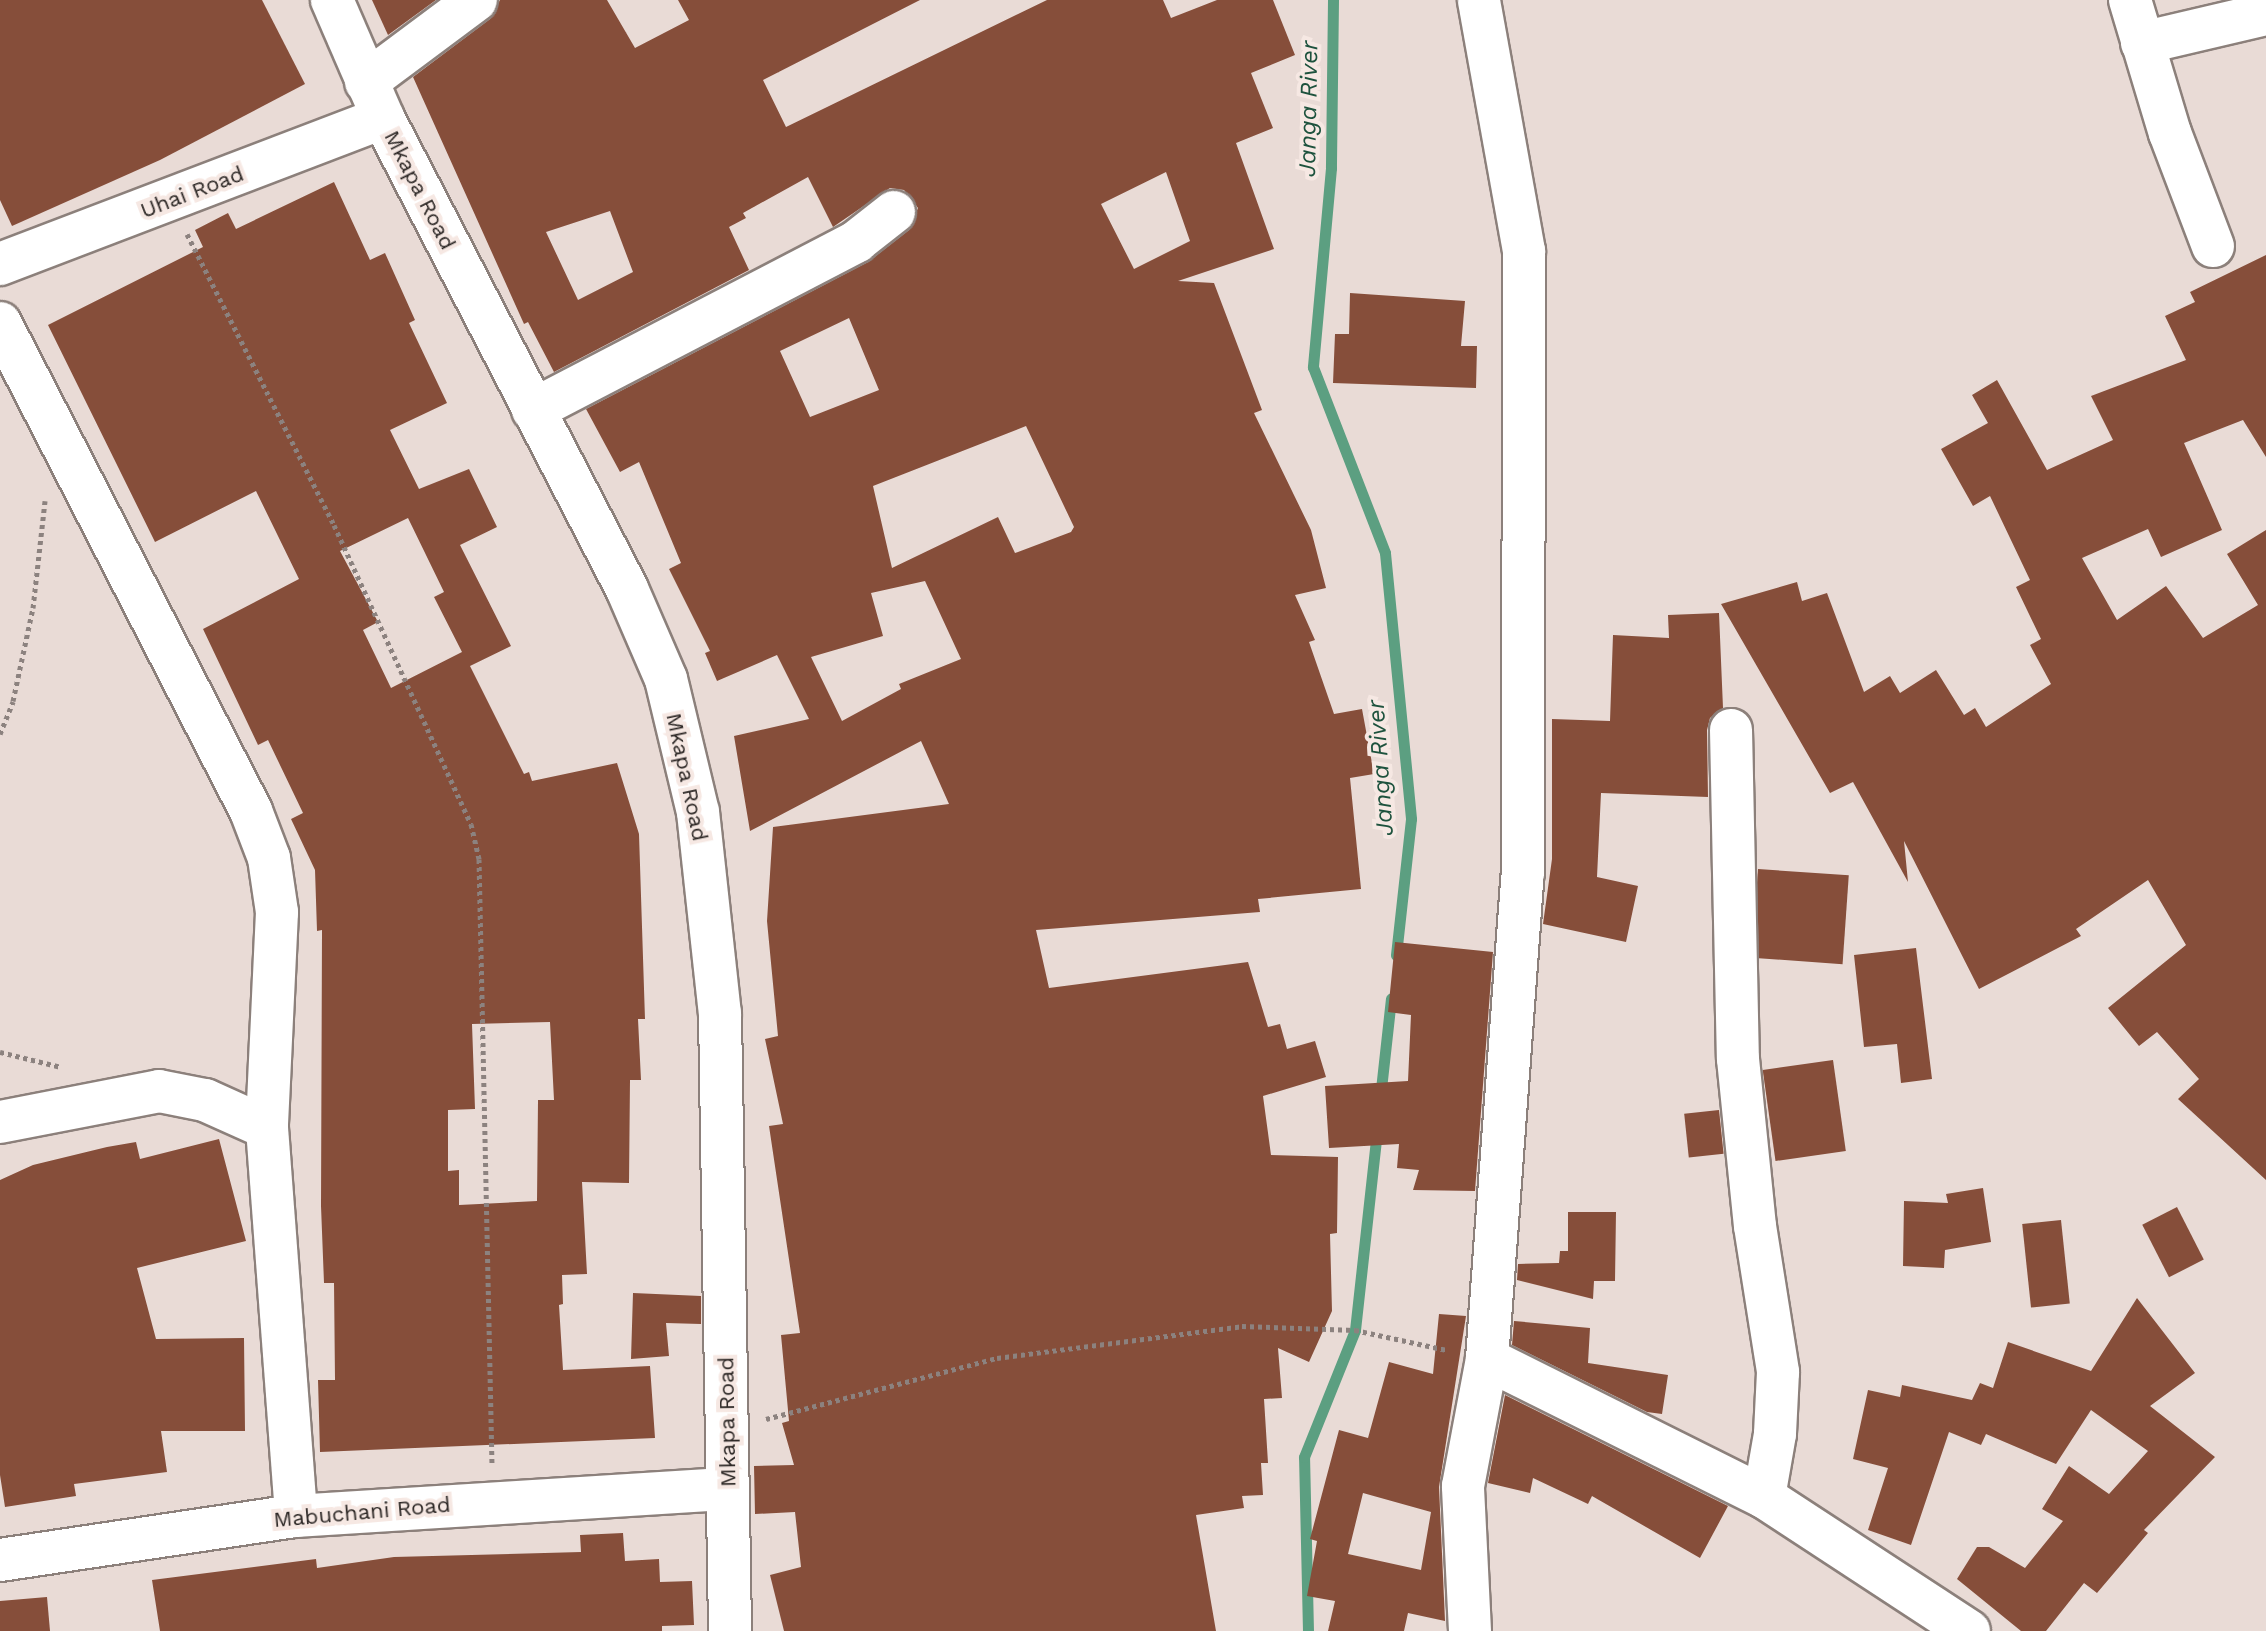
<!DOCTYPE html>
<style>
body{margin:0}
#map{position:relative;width:2266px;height:1631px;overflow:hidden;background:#e9dbd6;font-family:"Work Sans",sans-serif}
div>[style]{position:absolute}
.stream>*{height:11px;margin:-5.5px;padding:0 5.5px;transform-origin:5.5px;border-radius:5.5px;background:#5c9f81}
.building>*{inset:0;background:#864e3a;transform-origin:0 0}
.path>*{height:5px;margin-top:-2.5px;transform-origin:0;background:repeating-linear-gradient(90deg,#8c827f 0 4px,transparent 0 8px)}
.roads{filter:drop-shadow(2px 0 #8c807b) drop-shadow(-2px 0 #8c807b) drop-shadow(0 2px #8c807b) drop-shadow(0 -2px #8c807b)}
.street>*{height:42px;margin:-21px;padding:0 21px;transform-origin:21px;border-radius:21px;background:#fff}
span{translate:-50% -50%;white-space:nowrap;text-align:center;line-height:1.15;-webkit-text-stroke:8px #f6e8e3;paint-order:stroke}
.street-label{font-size:22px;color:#2c2725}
.water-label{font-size:24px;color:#1d523d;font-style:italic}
</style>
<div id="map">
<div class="stream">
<div style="left:1333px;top:0;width:168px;rotate:90.7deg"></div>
<div style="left:1331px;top:168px;width:200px;rotate:95.2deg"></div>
<div style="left:1313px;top:367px;width:199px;rotate:68.8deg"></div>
<div style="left:1385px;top:553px;width:267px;rotate:84.4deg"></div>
<div style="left:1411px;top:819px;width:137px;rotate:96.3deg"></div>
<div style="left:1380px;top:1098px;width:100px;rotate:-83.7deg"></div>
<div style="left:1308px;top:1631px;width:174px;rotate:-91.3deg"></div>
<div style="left:1304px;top:1457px;width:137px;rotate:-68.1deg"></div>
<div style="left:1355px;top:1330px;width:200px;rotate:-83.7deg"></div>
</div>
<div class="building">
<div style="clip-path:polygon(0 0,262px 0,305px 84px,160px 160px,12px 226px,0 200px)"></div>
<div style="clip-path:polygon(372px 0,436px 0,388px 35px)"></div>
<div style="clip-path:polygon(evenodd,500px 0,607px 0,635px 48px,689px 20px,678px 0,920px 0,763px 80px,786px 127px,1047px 0,1163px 0,1171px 18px,1217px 0,1273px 0,1295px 55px,1251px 73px,1273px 128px,1236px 143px,1274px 249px,1178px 281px,1214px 283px,1262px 410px,1254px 413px,1311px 530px,1326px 588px,1295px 595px,1315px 640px,1309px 642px,1334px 714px,1362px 709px,1374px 774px,1350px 778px,1361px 889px,1258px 899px,1260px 912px,1036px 930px,1049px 988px,1248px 962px,1268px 1027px,1280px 1024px,1287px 1049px,1315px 1041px,1326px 1077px,1263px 1096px,1271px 1155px,1338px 1157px,1337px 1233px,1330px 1234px,1332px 1311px,1309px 1362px,1278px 1348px,1282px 1398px,1264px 1399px,1268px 1463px,1261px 1463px,1263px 1495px,1242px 1496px,1244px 1508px,1196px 1515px,1216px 1631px,784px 1631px,770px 1575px,801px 1567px,795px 1512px,755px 1514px,754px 1466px,794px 1465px,782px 1423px,789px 1421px,781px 1335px,800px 1333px,769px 1126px,783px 1124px,765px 1039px,778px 1036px,767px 921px,773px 827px,949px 804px,921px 741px,750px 831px,734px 736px,809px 719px,777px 655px,717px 681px,705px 653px,710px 651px,669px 569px,681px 563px,639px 462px,620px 472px,586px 409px,868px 262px,909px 230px,918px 208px,904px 190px,890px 188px,833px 227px,808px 177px,743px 213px,746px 218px,729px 227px,749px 270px,554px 372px,528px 322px,524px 324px,413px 77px,490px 19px,500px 0,1166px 172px,1190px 241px,1134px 269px,1101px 204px,1166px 172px,500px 0,610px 211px,633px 272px,578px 300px,546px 232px,610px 211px,500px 0,849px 318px,879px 390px,810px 417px,780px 351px,849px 318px,500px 0,1026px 426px,1074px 527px,1071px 532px,1015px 553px,998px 517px,892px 568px,873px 486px,1026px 426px,500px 0,925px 581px,961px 659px,899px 684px,901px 689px,842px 721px,811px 657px,883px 636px,871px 593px,925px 581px)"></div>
<div style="clip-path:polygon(evenodd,334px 182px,370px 260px,385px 253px,415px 320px,409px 323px,447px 403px,390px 430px,419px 489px,469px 469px,497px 527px,460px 545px,511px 646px,470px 666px,524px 774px,529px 772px,532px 781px,617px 763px,639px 834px,645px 1019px,638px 1019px,641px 1080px,630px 1080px,629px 1183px,582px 1182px,587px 1274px,562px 1275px,563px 1304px,559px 1305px,563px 1370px,650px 1366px,655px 1438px,320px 1452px,318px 1380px,335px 1380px,334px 1283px,324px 1283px,321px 1206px,322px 930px,317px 931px,315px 870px,291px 819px,303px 813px,268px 740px,258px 745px,203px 629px,299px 579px,256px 491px,155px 542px,48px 325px,203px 247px,195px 230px,228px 213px,236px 229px,334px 182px,408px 518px,444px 592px,434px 597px,462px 652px,391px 688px,363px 630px,378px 622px,340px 551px,408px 518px,334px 182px,550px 1022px,554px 1100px,538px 1100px,537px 1201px,459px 1205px,459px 1170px,448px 1171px,448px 1110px,475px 1109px,472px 1024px,550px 1022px)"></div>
<div style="clip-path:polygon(2266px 255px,2266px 457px,2243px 420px,2184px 443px,2222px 530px,2161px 557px,2148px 529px,2082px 558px,2117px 620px,2166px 586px,2203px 638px,2258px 605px,2227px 554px,2266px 530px,2266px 1180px,2178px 1099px,2199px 1079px,2157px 1032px,2139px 1046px,2108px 1008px,2186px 945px,2148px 880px,2076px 929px,2081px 936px,1979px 989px,1904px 841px,1908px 882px,1853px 782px,1830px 793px,1721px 604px,1797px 582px,1802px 601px,1827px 593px,1864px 692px,1890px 676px,1900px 693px,1936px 670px,1964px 715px,1975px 708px,1986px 727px,2051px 684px,2030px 645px,2041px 639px,2016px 587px,2030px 580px,1990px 496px,1973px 506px,1941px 449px,1988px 423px,1972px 395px,1997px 380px,2047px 470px,2113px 440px,2091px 396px,2186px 360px,2165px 316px,2195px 302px,2190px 292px)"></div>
<div style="clip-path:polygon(1350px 293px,1465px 301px,1461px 346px,1477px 346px,1476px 388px,1333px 383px,1335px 334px,1349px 334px)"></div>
<div style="clip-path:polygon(1719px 613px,1723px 708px,1710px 718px,1707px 730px,1708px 797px,1601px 793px,1597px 877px,1638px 886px,1626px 942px,1543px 924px,1552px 859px,1552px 719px,1610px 721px,1613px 635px,1669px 638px,1668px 615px)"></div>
<div style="left:1758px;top:869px;width:91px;height:89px;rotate:4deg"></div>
<div style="clip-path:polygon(1395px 942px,1493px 952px,1475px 1191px,1413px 1190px,1419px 1170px,1397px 1168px,1399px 1144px,1329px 1148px,1325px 1086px,1408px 1081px,1411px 1015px,1388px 1012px)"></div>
<div style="clip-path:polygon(1916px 948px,1932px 1079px,1901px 1083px,1897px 1044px,1864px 1047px,1854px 955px)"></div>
<div style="left:1833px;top:1060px;width:92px;height:71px;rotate:82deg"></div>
<div style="left:1719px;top:1110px;width:44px;height:35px;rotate:84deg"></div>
<div style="clip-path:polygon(219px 1139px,246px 1241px,137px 1268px,156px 1339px,244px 1338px,245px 1431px,161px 1431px,167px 1472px,74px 1484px,76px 1496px,5px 1507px,0 1475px,0 1180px,33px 1165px,107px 1147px,136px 1142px,140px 1159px)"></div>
<div style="clip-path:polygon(1983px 1188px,1991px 1242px,1945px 1250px,1944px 1268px,1903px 1266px,1904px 1201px,1948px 1203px,1946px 1194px)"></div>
<div style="left:2177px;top:1207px;width:59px;height:39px;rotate:63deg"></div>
<div style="clip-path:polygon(1568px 1212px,1616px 1212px,1615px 1281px,1594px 1281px,1593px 1299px,1517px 1280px,1518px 1264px,1559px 1263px,1560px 1251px,1568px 1251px)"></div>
<div style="left:2061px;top:1220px;width:84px;height:39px;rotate:84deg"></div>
<div style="clip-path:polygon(633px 1293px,701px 1296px,701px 1324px,666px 1323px,669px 1356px,631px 1359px)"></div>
<div style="clip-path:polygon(2137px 1298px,2195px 1373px,2150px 1406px,2215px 1457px,2144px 1530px,2148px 1533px,2097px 1593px,2084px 1583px,2046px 1631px,2021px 1631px,1957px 1579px,1977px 1547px,1989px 1547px,2025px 1568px,2063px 1521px,2042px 1509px,2069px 1466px,2109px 1494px,2148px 1451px,2091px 1410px,2056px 1464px,1986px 1434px,1981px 1445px,1949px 1432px,1911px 1545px,1868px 1530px,1888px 1468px,1853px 1459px,1868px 1390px,1900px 1397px,1902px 1385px,1972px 1400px,1980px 1383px,1993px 1388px,2008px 1342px,2091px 1371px)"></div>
<div style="clip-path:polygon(evenodd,1439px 1314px,1466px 1316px,1439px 1487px,1445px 1621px,1408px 1613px,1404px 1631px,1328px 1631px,1335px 1601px,1307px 1596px,1317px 1541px,1310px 1539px,1339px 1430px,1368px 1438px,1389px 1362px,1433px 1374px,1439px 1314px,1363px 1493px,1431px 1512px,1421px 1570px,1348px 1554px,1363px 1493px)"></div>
<div style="clip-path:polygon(1514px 1321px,1590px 1328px,1588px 1363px,1668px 1375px,1662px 1414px,1647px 1412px,1512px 1345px)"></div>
<div style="clip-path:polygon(1505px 1395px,1728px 1506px,1700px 1558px,1592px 1496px,1588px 1504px,1533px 1478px,1530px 1493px,1488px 1483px)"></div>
<div style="clip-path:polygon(623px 1533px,625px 1561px,659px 1559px,660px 1582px,692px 1581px,694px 1625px,662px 1626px,662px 1631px,160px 1631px,152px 1580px,316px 1559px,317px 1568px,394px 1557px,581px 1552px,580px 1535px)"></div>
<div style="clip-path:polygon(47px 1597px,50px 1631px,0 1631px,0 1601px)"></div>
</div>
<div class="path">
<div style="left:187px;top:234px;width:326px;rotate:63.2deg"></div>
<div style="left:334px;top:525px;width:329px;rotate:65.4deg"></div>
<div style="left:471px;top:824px;width:36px;rotate:77deg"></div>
<div style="left:479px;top:859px;width:607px;rotate:88.77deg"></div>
<div style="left:0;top:734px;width:35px;rotate:-68deg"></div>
<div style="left:13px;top:701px;width:95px;rotate:-77.9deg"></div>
<div style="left:33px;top:608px;width:108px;rotate:-83.6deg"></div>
<div style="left:0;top:1052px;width:63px;rotate:13.8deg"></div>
<div style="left:766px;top:1419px;width:239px;rotate:-14.8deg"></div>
<div style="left:997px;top:1358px;width:247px;rotate:-7.4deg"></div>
<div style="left:1242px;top:1326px;width:113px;rotate:2deg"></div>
<div style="left:1355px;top:1330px;width:94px;rotate:12.3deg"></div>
</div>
<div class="roads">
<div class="street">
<div style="left:332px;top:0;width:129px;rotate:66.6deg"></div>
<div style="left:383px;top:118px;width:530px;rotate:62.61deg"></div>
<div style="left:627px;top:589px;width:98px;rotate:66.6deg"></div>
<div style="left:666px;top:679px;width:137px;rotate:76.5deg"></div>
<div style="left:698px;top:812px;width:202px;rotate:83.8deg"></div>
<div style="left:720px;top:1013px;width:618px;rotate:89.07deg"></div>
<div style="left:2130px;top:0;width:139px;rotate:73.3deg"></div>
<div style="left:2170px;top:133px;width:121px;rotate:69.2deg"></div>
<div style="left:2142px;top:43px;width:127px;rotate:-13.2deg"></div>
<div style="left:366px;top:82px;width:137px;rotate:-36.7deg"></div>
<div style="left:0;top:264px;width:410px;rotate:-20.9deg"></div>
<div style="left:0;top:323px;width:549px;rotate:62.78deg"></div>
<div style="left:251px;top:811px;width:50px;rotate:69deg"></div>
<div style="left:269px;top:858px;width:55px;rotate:81.6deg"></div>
<div style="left:277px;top:912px;width:216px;rotate:92.7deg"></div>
<div style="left:267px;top:1128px;width:389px;rotate:85.7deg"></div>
<div style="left:533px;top:410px;width:365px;rotate:-27.5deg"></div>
<div style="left:857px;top:241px;width:47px;rotate:-38.1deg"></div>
<div style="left:1731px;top:730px;width:329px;rotate:88.8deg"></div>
<div style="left:1738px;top:1059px;width:168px;rotate:84.2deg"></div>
<div style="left:1755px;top:1226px;width:148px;rotate:81deg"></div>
<div style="left:1778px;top:1372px;width:62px;rotate:92.8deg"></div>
<div style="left:1775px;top:1434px;width:64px;rotate:99.9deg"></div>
<div style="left:0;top:1122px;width:162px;rotate:-11deg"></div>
<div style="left:159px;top:1091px;width:47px;rotate:11.1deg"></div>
<div style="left:205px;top:1100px;width:68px;rotate:24.3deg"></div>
<div style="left:1487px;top:1359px;width:309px;rotate:26.5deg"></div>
<div style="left:1764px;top:1497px;width:245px;rotate:33.2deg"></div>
<div style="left:0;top:1560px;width:299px;rotate:-8.5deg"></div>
<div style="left:296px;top:1516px;width:432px;rotate:-3.6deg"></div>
<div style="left:1470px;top:1631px;width:145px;rotate:-92.8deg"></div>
<div style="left:1463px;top:1486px;width:129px;rotate:-79.3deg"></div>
<div style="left:1487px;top:1359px;width:487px;rotate:-85.8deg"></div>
<div style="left:1523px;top:873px;width:622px;rotate:-89.91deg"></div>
<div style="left:1524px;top:251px;width:255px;rotate:-100.2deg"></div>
</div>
</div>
<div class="street-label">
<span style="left:420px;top:190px;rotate:63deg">Mkapa Road</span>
<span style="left:192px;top:192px;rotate:-21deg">Uhai Road</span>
<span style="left:687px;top:777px;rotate:78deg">Mkapa Road</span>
<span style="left:727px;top:1422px;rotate:-91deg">Mkapa Road</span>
<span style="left:362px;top:1512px;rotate:-5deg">Mabuchani Road</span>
</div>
<div class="water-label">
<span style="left:1309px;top:109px;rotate:-89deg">Janga River</span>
<span style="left:1381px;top:768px;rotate:-94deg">Janga River</span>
</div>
</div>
